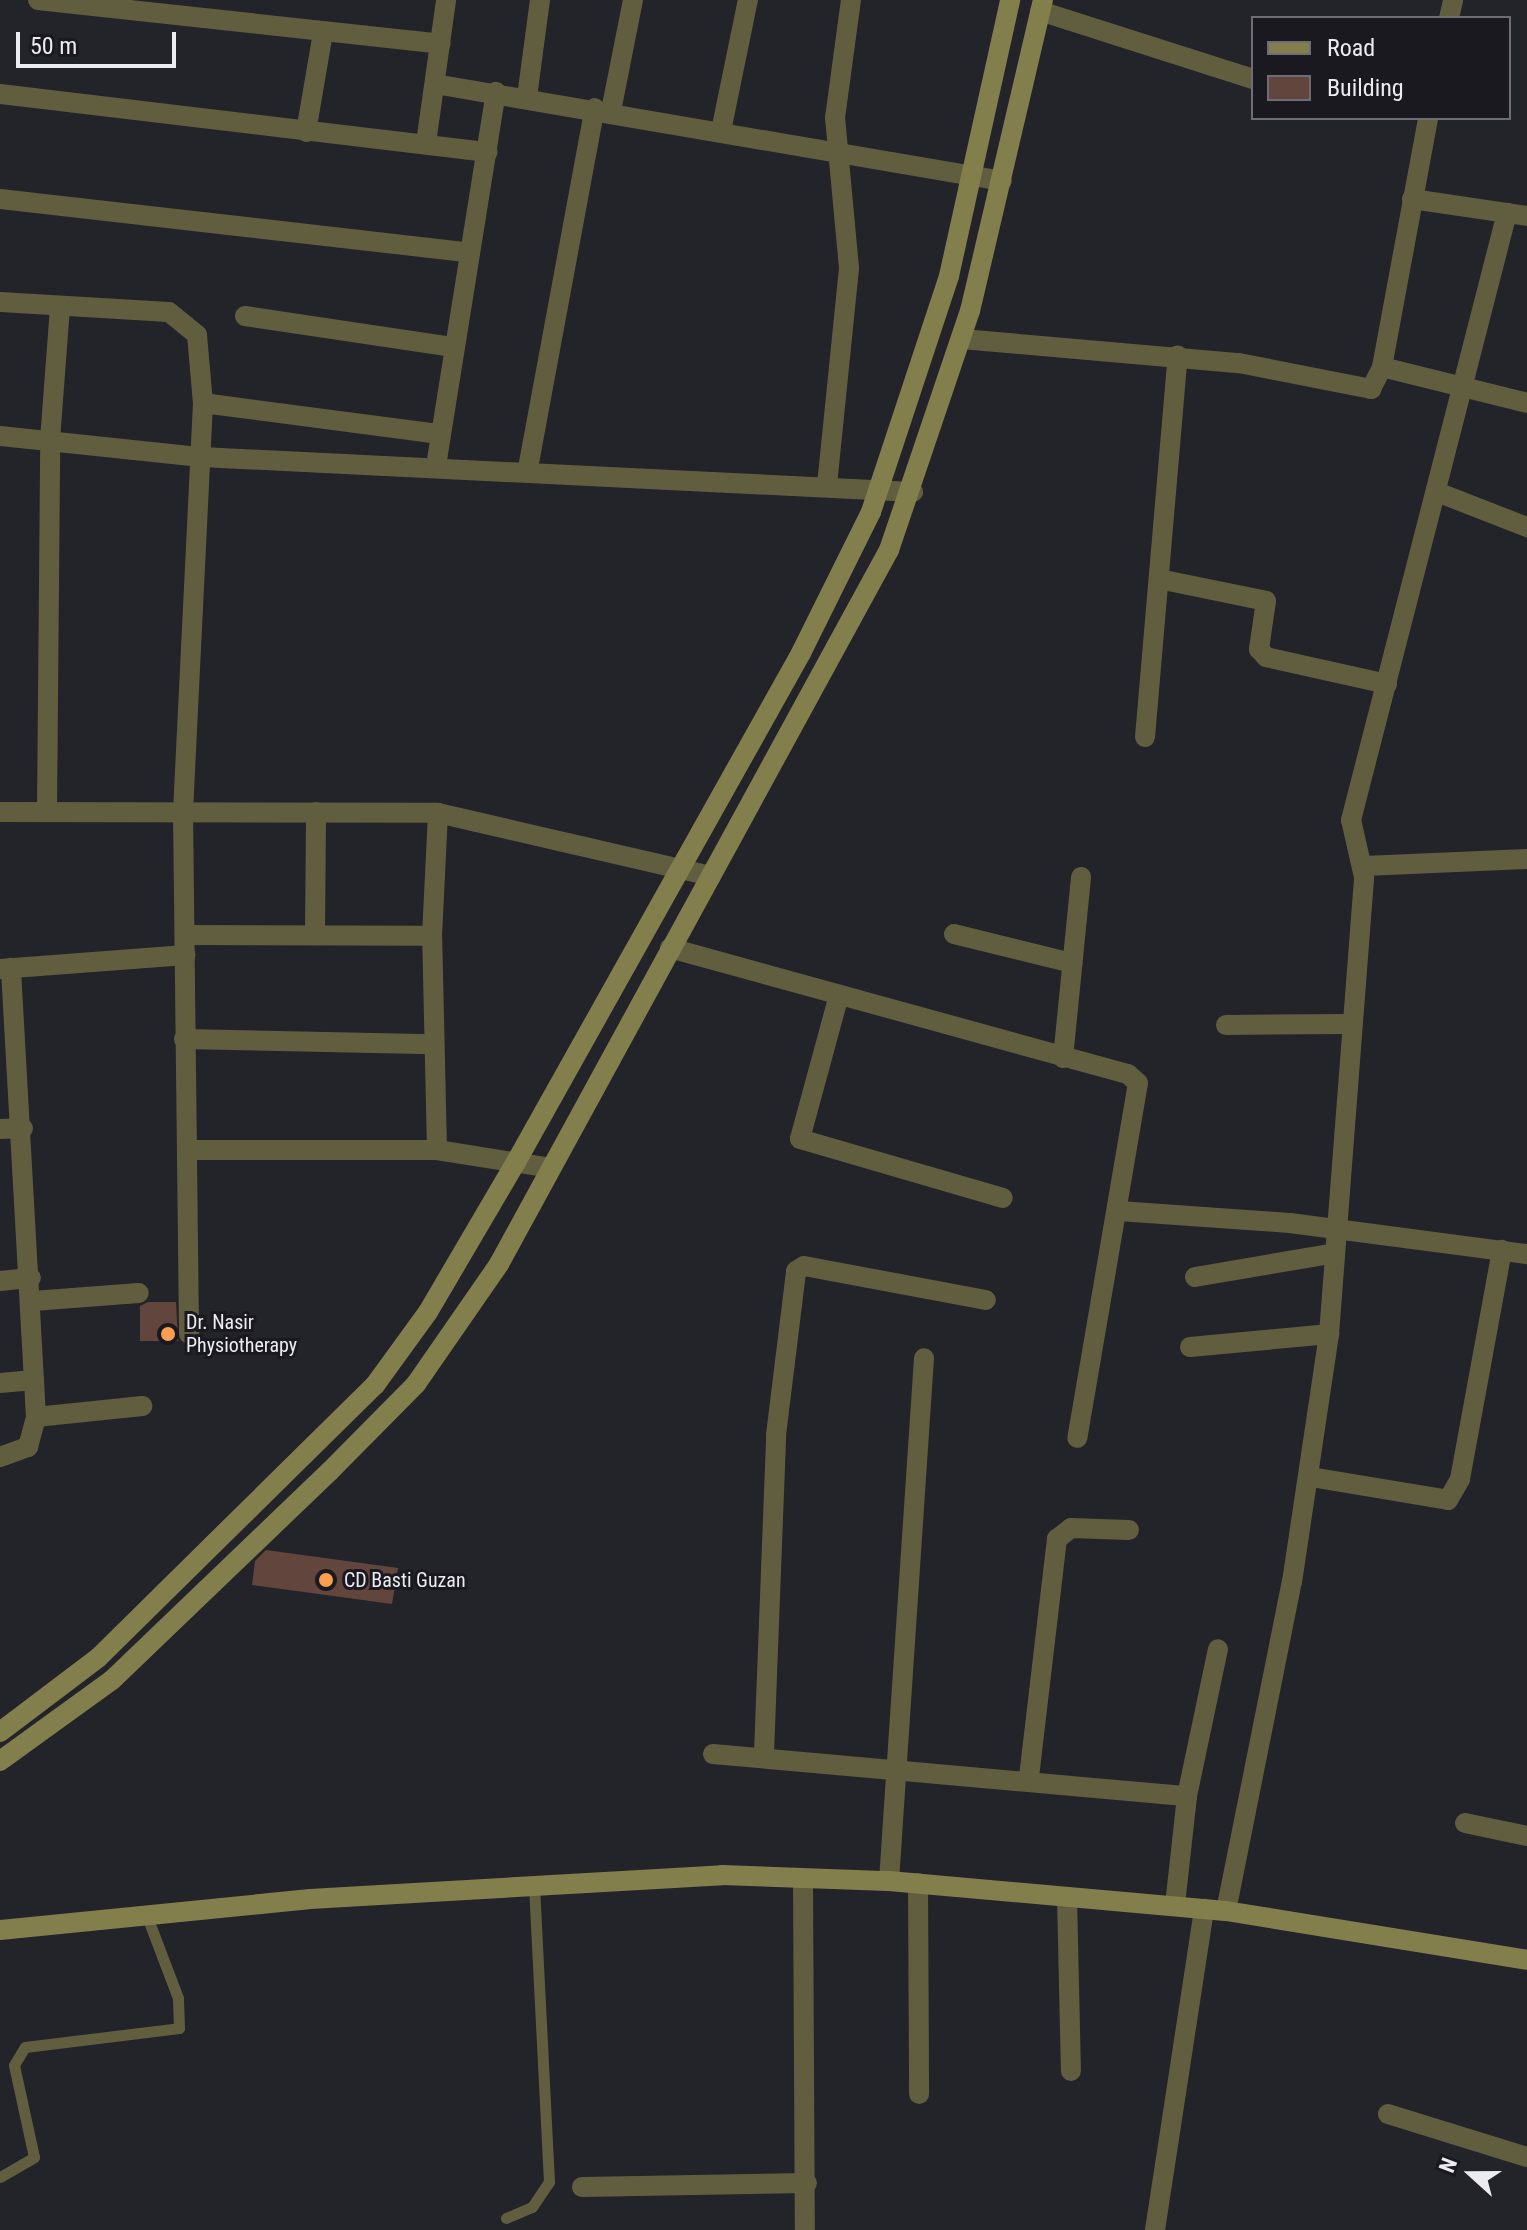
<!DOCTYPE html>
<style>
body{margin:0}
#map{position:relative;width:1527px;height:2230px;overflow:hidden;background:#23232a;font-family:"Roboto Condensed",sans-serif}
div>[style]{position:absolute}
.building>*{inset:0;background:#62463d}
.lane>*{height:11px;margin:-5.5px;padding:0 5.5px;transform-origin:5.5px;border-radius:5.5px;background:#615e40}
.street>*{height:20px;margin:-10px;padding:0 10px;transform-origin:10px;border-radius:10px;background:#615e40}
.secondary>*{height:20px;margin:-10px;padding:0 10px;transform-origin:10px;border-radius:10px;background:#837f4d}
.dots>*{width:22px;height:22px;translate:-50% -50%;box-sizing:border-box;border:4px solid #1a1920;border-radius:50%}
span{translate:-50% -50%;white-space:nowrap;text-align:center;line-height:1.15;-webkit-text-stroke:6px #1a1920;paint-order:stroke}
.poi-label{font-size:20px;color:#ebebf0}
.left{translate:0 -50%;text-align:left}
.legend{position:absolute;left:1251px;top:16px;width:260px;height:104px;box-sizing:border-box;background:#1a1920;border:2px solid #6e6d73;margin:0;padding:10px 14px;list-style:none;font-size:24px;color:#ebebf0}
.legend li{display:flex;align-items:center;gap:16px;height:40px}
.legend b{width:40px;border:2px solid #6e6d73}
.north{position:absolute;left:1431px;top:2134px;width:80px;height:80px;-webkit-text-stroke:6px #1a1920;paint-order:stroke;rotate:291deg;font-size:22px;font-weight:700;line-height:32px;text-align:center;color:#ebebf0}
.north::after{content:'';display:block;margin:auto;width:28px;height:36px;background:#ebebf0;clip-path:polygon(50% 0,100% 100%,50% 72%,0 100%)}
.scale{position:absolute;left:16px;top:32px;width:160px;height:36px;box-sizing:border-box;border:4px solid #ebebf0;border-top:0;padding-left:10px;font-size:24px;line-height:28px;white-space:nowrap;color:#ebebf0;-webkit-text-stroke:6px #1a1920;paint-order:stroke}
</style>
<div id="map">
<div class="building">
<div style="clip-path:polygon(148px 1302px,176px 1302px,178px 1341px,140px 1341px,140px 1306px)"></div>
<div style="clip-path:polygon(266px 1550px,398px 1568px,392px 1604px,252px 1585px,255px 1561px)"></div>
</div>
<div class="lane">
<div style="left:0;top:2177px;width:39px;rotate:-30deg"></div>
<div style="left:34px;top:2157px;width:94px;rotate:-102.3deg"></div>
<div style="left:14px;top:2065px;width:21px;rotate:-59deg"></div>
<div style="left:25px;top:2047px;width:155px;rotate:-7deg"></div>
<div style="left:179px;top:2028px;width:30px;rotate:-92deg"></div>
<div style="left:178px;top:1998px;width:85px;rotate:-110.8deg"></div>
<div style="left:506px;top:2218px;width:28px;rotate:-23deg"></div>
<div style="left:532px;top:2207px;width:30px;rotate:-56deg"></div>
<div style="left:549px;top:2182px;width:298px;rotate:-92.9deg"></div>
</div>
<div class="street">
<div style="left:38px;top:0;width:405px;rotate:6.2deg"></div>
<div style="left:1040px;top:11px;width:224px;rotate:17.7deg"></div>
<div style="left:1449px;top:18px;width:18px;rotate:-77deg"></div>
<div style="left:435px;top:84px;width:575px;rotate:9.71deg"></div>
<div style="left:0;top:94px;width:491px;rotate:6.8deg"></div>
<div style="left:527px;top:97px;width:98px;rotate:-82.4deg"></div>
<div style="left:611px;top:111px;width:113px;rotate:-78.8deg"></div>
<div style="left:721px;top:131px;width:134px;rotate:-78.4deg"></div>
<div style="left:306px;top:132px;width:100px;rotate:-80.3deg"></div>
<div style="left:426px;top:143px;width:144px;rotate:-82deg"></div>
<div style="left:0;top:199px;width:471px;rotate:6.5deg"></div>
<div style="left:1412px;top:199px;width:116px;rotate:8.4deg"></div>
<div style="left:0;top:302px;width:169px;rotate:3.4deg"></div>
<div style="left:169px;top:312px;width:36px;rotate:39deg"></div>
<div style="left:197px;top:335px;width:68px;rotate:85deg"></div>
<div style="left:203px;top:403px;width:407px;rotate:92.8deg"></div>
<div style="left:183px;top:810px;width:524px;rotate:89.34deg"></div>
<div style="left:245px;top:316px;width:209px;rotate:8.5deg"></div>
<div style="left:962px;top:339px;width:278px;rotate:5deg"></div>
<div style="left:1239px;top:363px;width:135px;rotate:11.1deg"></div>
<div style="left:1371px;top:389px;width:25px;rotate:-63deg"></div>
<div style="left:1382px;top:367px;width:253px;rotate:-79.5deg"></div>
<div style="left:1382px;top:367px;width:149px;rotate:13.9deg"></div>
<div style="left:203px;top:403px;width:239px;rotate:7.5deg"></div>
<div style="left:0;top:436px;width:202px;rotate:6deg"></div>
<div style="left:201px;top:457px;width:713px;rotate:2.81deg"></div>
<div style="left:436px;top:466px;width:379px;rotate:-80.9deg"></div>
<div style="left:528px;top:468px;width:366px;rotate:-79.5deg"></div>
<div style="left:827px;top:485px;width:218px;rotate:-84.2deg"></div>
<div style="left:849px;top:268px;width:151px;rotate:-95.3deg"></div>
<div style="left:835px;top:118px;width:119px;rotate:-82.3deg"></div>
<div style="left:1437px;top:492px;width:97px;rotate:21.3deg"></div>
<div style="left:1159px;top:579px;width:109px;rotate:11.6deg"></div>
<div style="left:1266px;top:601px;width:49px;rotate:98.3deg"></div>
<div style="left:1259px;top:649px;width:11px;rotate:49deg"></div>
<div style="left:1266px;top:657px;width:124px;rotate:12.6deg"></div>
<div style="left:1145px;top:737px;width:383px;rotate:-85.1deg"></div>
<div style="left:0;top:812px;width:438px;rotate:0.1deg"></div>
<div style="left:438px;top:813px;width:280px;rotate:13deg"></div>
<div style="left:47px;top:812px;width:372px;rotate:-89.5deg"></div>
<div style="left:50px;top:440px;width:134px;rotate:-85.7deg"></div>
<div style="left:1364px;top:866px;width:163px;rotate:-2.5deg"></div>
<div style="left:315px;top:932px;width:120px;rotate:-89.5deg"></div>
<div style="left:954px;top:934px;width:122px;rotate:13.8deg"></div>
<div style="left:186px;top:935px;width:246px;rotate:0.2deg"></div>
<div style="left:670px;top:948px;width:475px;rotate:15.4deg"></div>
<div style="left:1128px;top:1074px;width:13px;rotate:42deg"></div>
<div style="left:1138px;top:1083px;width:360px;rotate:99.7deg"></div>
<div style="left:0;top:969px;width:186px;rotate:-4.3deg"></div>
<div style="left:839px;top:995px;width:149px;rotate:105.2deg"></div>
<div style="left:800px;top:1139px;width:211px;rotate:16.2deg"></div>
<div style="left:1226px;top:1025px;width:124px;rotate:-0.5deg"></div>
<div style="left:184px;top:1039px;width:249px;rotate:1.2deg"></div>
<div style="left:1063px;top:1058px;width:182px;rotate:-84.3deg"></div>
<div style="left:0;top:1129px;width:23px;rotate:-2deg"></div>
<div style="left:187px;top:1150px;width:250px"></div>
<div style="left:437px;top:1150px;width:115px;rotate:9deg"></div>
<div style="left:437px;top:1150px;width:214px;rotate:-91.3deg"></div>
<div style="left:432px;top:936px;width:123px;rotate:-87.2deg"></div>
<div style="left:1119px;top:1211px;width:171px;rotate:4deg"></div>
<div style="left:1290px;top:1223px;width:239px;rotate:7.5deg"></div>
<div style="left:1195px;top:1277px;width:142px;rotate:-9.7deg"></div>
<div style="left:0;top:1281px;width:31px;rotate:-6deg"></div>
<div style="left:33px;top:1301px;width:106px;rotate:-4.3deg"></div>
<div style="left:1190px;top:1347px;width:140px;rotate:-5.3deg"></div>
<div style="left:0;top:1383px;width:34px;rotate:-5deg"></div>
<div style="left:36px;top:1417px;width:107px;rotate:-5.9deg"></div>
<div style="left:0;top:1457px;width:30px;rotate:-20deg"></div>
<div style="left:28px;top:1447px;width:31px;rotate:-75deg"></div>
<div style="left:36px;top:1417px;width:450px;rotate:-93.2deg"></div>
<div style="left:1311px;top:1477px;width:139px;rotate:9.5deg"></div>
<div style="left:1448px;top:1500px;width:24px;rotate:-60deg"></div>
<div style="left:1460px;top:1479px;width:233px;rotate:-79.6deg"></div>
<div style="left:764px;top:1753px;width:318px;rotate:-87.8deg"></div>
<div style="left:776px;top:1435px;width:165px;rotate:-83deg"></div>
<div style="left:796px;top:1271px;width:9px;rotate:-32deg"></div>
<div style="left:804px;top:1266px;width:185px;rotate:10.6deg"></div>
<div style="left:713px;top:1754px;width:476px;rotate:5.1deg"></div>
<div style="left:1029px;top:1777px;width:240px;rotate:-83.3deg"></div>
<div style="left:1057px;top:1539px;width:18px;rotate:-38deg"></div>
<div style="left:1071px;top:1528px;width:58px;rotate:2deg"></div>
<div style="left:1465px;top:1823px;width:63px;rotate:11.8deg"></div>
<div style="left:803px;top:1878px;width:352px;rotate:89.7deg"></div>
<div style="left:889px;top:1881px;width:524px;rotate:-86.17deg"></div>
<div style="left:918px;top:1883px;width:211px;rotate:89.7deg"></div>
<div style="left:1067px;top:1897px;width:174px;rotate:88.7deg"></div>
<div style="left:1175px;top:1905px;width:110px;rotate:-83.7deg"></div>
<div style="left:1187px;top:1796px;width:150px;rotate:-78.1deg"></div>
<div style="left:1226px;top:1911px;width:336px;rotate:-78.7deg"></div>
<div style="left:1292px;top:1582px;width:251px;rotate:-81.5deg"></div>
<div style="left:1329px;top:1334px;width:458px;rotate:-85.6deg"></div>
<div style="left:1364px;top:877px;width:58px;rotate:-102.8deg"></div>
<div style="left:1351px;top:820px;width:627px;rotate:-75.59deg"></div>
<div style="left:1388px;top:2114px;width:145px;rotate:17.2deg"></div>
<div style="left:582px;top:2187px;width:225px;rotate:-1deg"></div>
<div style="left:1155px;top:2230px;width:325px;rotate:-81.3deg"></div>
</div>
<div class="secondary">
<div style="left:0;top:1732px;width:124px;rotate:-37.1deg"></div>
<div style="left:99px;top:1657px;width:388px;rotate:-44.6deg"></div>
<div style="left:375px;top:1385px;width:90px;rotate:-54deg"></div>
<div style="left:428px;top:1312px;width:174px;rotate:-59.6deg"></div>
<div style="left:516px;top:1162px;width:583px;rotate:-60.75deg"></div>
<div style="left:801px;top:653px;width:157px;rotate:-63.6deg"></div>
<div style="left:871px;top:512px;width:249px;rotate:-71.7deg"></div>
<div style="left:949px;top:276px;width:283px;rotate:-77.5deg"></div>
<div style="left:0;top:1761px;width:138px;rotate:-35.9deg"></div>
<div style="left:112px;top:1680px;width:302px;rotate:-43.8deg"></div>
<div style="left:330px;top:1471px;width:122px;rotate:-45.3deg"></div>
<div style="left:416px;top:1384px;width:146px;rotate:-55.3deg"></div>
<div style="left:499px;top:1264px;width:814px;rotate:-61.36deg"></div>
<div style="left:889px;top:550px;width:252px;rotate:-71.3deg"></div>
<div style="left:970px;top:311px;width:319px;rotate:-76.8deg"></div>
<div style="left:0;top:1930px;width:312px;rotate:-5.7deg"></div>
<div style="left:310px;top:1899px;width:413px;rotate:-3.3deg"></div>
<div style="left:722px;top:1875px;width:167px;rotate:2.1deg"></div>
<div style="left:889px;top:1881px;width:338px;rotate:5.1deg"></div>
<div style="left:1226px;top:1911px;width:305px;rotate:9.2deg"></div>
</div>
<div class="dots">
<div style="left:168px;top:1334px;background:#fa9f4e"></div>
<div style="left:326px;top:1580px;background:#fa9f4e"></div>
</div>
<div class="poi-label">
<span class="left" style="left:186px;top:1334px">Dr. Nasir<br>Physiotherapy</span>
<span class="left" style="left:344px;top:1580px">CD Basti Guzan</span>
</div>
<ul class="legend">
<li><b style="height:10px;background:#837f4d"></b>Road</li>
<li><b style="height:22px;background:#62463d"></b>Building</li>
</ul>
<div class="north">N</div>
<div class="scale">50 m</div>
</div>
